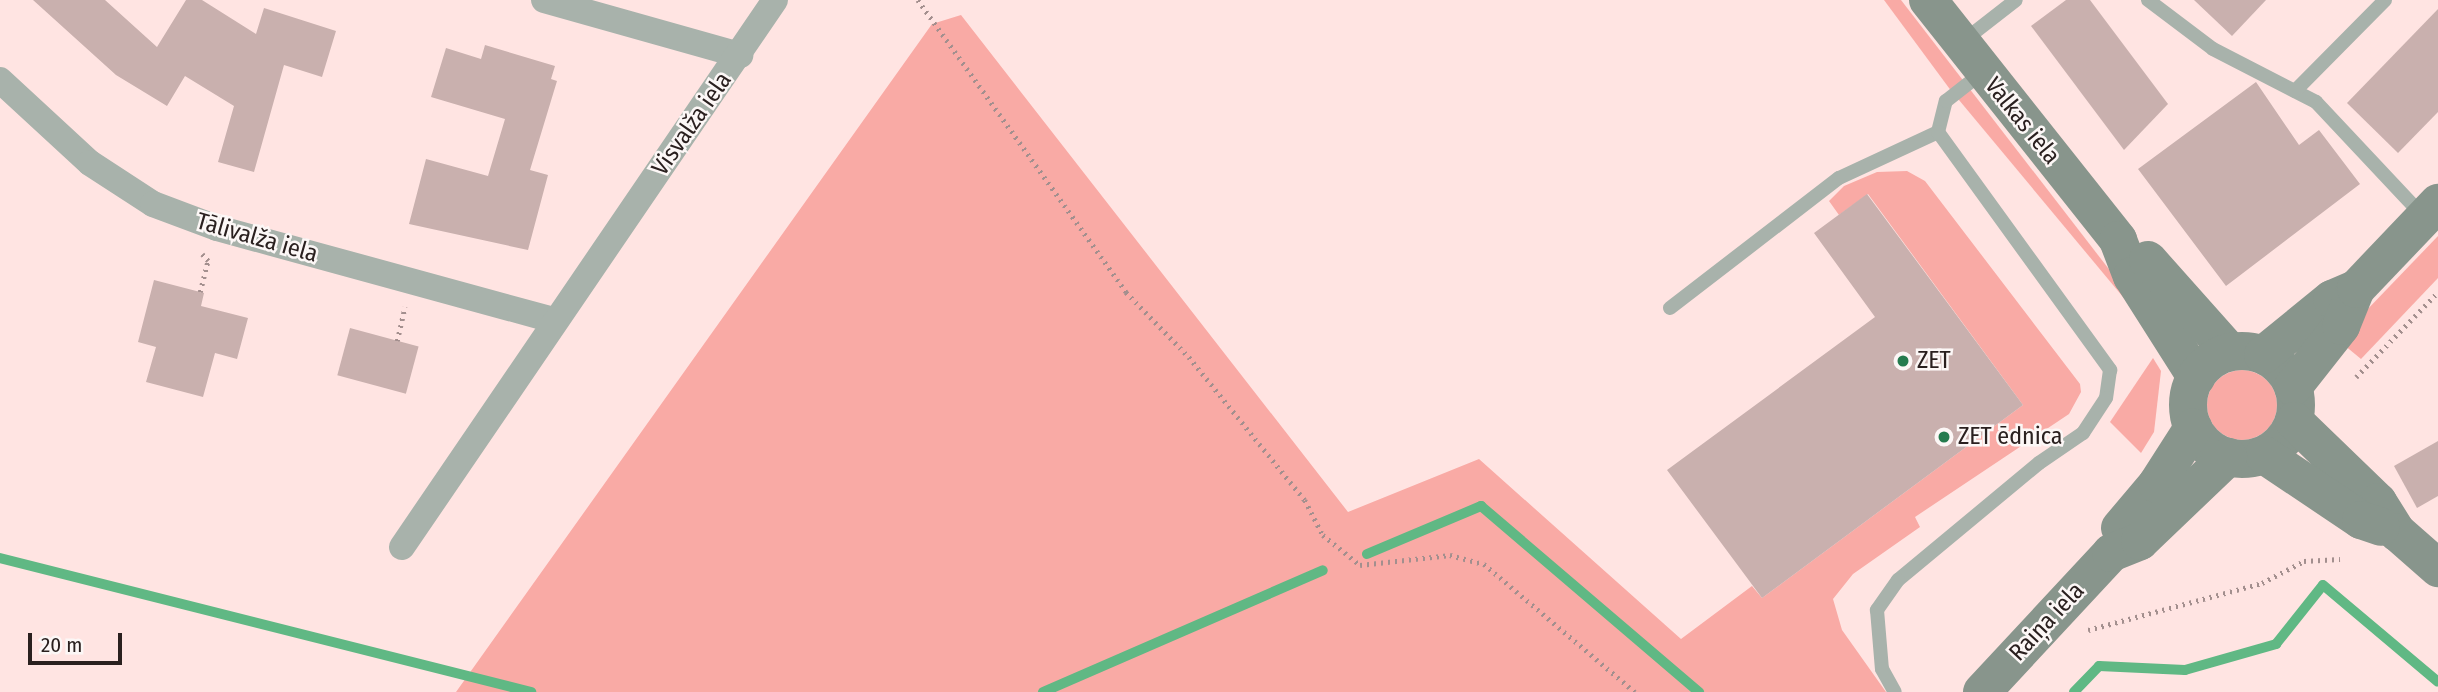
<!DOCTYPE html>
<meta charset="utf-8">
<style>
body{margin:0}
#map{position:relative;width:2438px;height:692px;overflow:hidden;background:#ffe4e2;font-family:"Fira Sans Condensed",sans-serif}
div>[style]{position:absolute}
.green>*{inset:0;background:#f9aaa5}
.round{border-radius:50%}
.stream>*{height:10px;margin:-5px;padding:0 5px;transform-origin:5px;border-radius:5px;background:#60b884}
.building>*{inset:0;background:#c9b0ae;transform-origin:0 0}
.path>*{height:4.5px;margin-top:-2.25px;transform-origin:0;background:repeating-linear-gradient(90deg,#a38f8e 0 2px,transparent 0 7px)}
.lane>*{height:14px;margin:-7px;padding:0 7px;transform-origin:7px;border-radius:7px;background:#a8b2ab}
.street>*{height:26px;margin:-13px;padding:0 13px;transform-origin:13px;border-radius:13px;background:#a8b2ab}
.secondary>*{height:38px;margin:-19px;padding:0 19px;transform-origin:19px;border-radius:19px;background:#88958c}
.secondary>.ring{margin:-19px;padding:0;box-sizing:content-box;background:none;border:38px solid #88958c;border-radius:50%}
.dots>*{width:19px;height:19px;translate:-50% -50%;box-sizing:border-box;border:4px solid #fcf7f6;border-radius:50%}
span{translate:-50% -50%;white-space:nowrap;text-align:center;line-height:1.15;-webkit-text-stroke:5px #fcf7f6;paint-order:stroke}
.street-label{font-size:24px;color:#2a201f}
.poi-label{font-size:24px;color:#2a201f}
.left{translate:0 -50%;text-align:left}
.scale{position:absolute;left:28px;top:633px;width:94px;height:32px;box-sizing:border-box;border:4px solid #2a201f;border-top:0;padding-left:9px;font-size:21px;line-height:24px;white-space:nowrap;color:#2a201f;-webkit-text-stroke:5px #fcf7f6;paint-order:stroke}
</style>
<div id="map">
<div class="green">
<div style="clip-path:polygon(1884px 0,1901px 0,2142px 312px,2138px 315px,1949px 88px)"></div>
<div style="clip-path:polygon(961px 15px,1348px 512px,1479px 459px,1681px 639px,1752px 586px,1762px 598px,2023px 405px,1868px 194px,1839px 215px,1829px 201px,1844px 186px,1877px 172px,1907px 171px,1925px 181px,2080px 384px,2081px 392px,2069px 414px,1915px 517px,1920px 527px,1853px 574px,1833px 599px,1842px 630px,1886px 692px,456px 692px,932px 24px)"></div>
<div style="clip-path:polygon(2438px 236px,2438px 278px,2361px 359px,2338px 340px)"></div>
<div style="clip-path:polygon(2153px 358px,2161px 371px,2154px 432px,2141px 453px,2110px 422px)"></div>
<div class="round" style="left:2207px;top:370px;width:70px;height:70px"></div>
</div>
<div class="stream">
<div style="left:1367px;top:554px;width:124px;rotate:-22.8deg"></div>
<div style="left:1481px;top:506px;width:287px;rotate:40.5deg"></div>
<div style="left:0;top:558px;width:548px;rotate:14.16deg"></div>
<div style="left:1043px;top:692px;width:305px;rotate:-23.5deg"></div>
<div style="left:2074px;top:692px;width:36px;rotate:-46deg"></div>
<div style="left:2099px;top:666px;width:86px;rotate:2.7deg"></div>
<div style="left:2185px;top:670px;width:95px;rotate:-15.9deg"></div>
<div style="left:2276px;top:644px;width:75px;rotate:-51.5deg"></div>
<div style="left:2323px;top:585px;width:150px;rotate:40.1deg"></div>
</div>
<div class="building">
<div style="clip-path:polygon(33px 0,105px 0,157px 47px,186px 0,202px 0,256px 34px,264px 8px,336px 31px,322px 77px,284px 65px,254px 172px,218px 162px,234px 106px,185px 76px,167px 106px,116px 75px)"></div>
<div style="clip-path:polygon(2066px 0,2090px 0,2168px 104px,2124px 150px,2031px 26px)"></div>
<div style="clip-path:polygon(2194px 0,2266px 0,2232px 36px)"></div>
<div style="clip-path:polygon(2438px 9px,2438px 112px,2398px 153px,2347px 103px)"></div>
<div style="clip-path:polygon(485px 45px,555px 66px,551px 79px,557px 81px,530px 170px,548px 175px,528px 250px,409px 224px,426px 159px,488px 176px,505px 119px,431px 97px,446px 48px,481px 59px)"></div>
<div style="clip-path:polygon(2256px 82px,2299px 145px,2319px 130px,2360px 184px,2226px 286px,2138px 169px)"></div>
<div style="clip-path:polygon(1867px 194px,2023px 405px,1762px 598px,1667px 470px,1875px 317px,1814px 233px)"></div>
<div style="clip-path:polygon(154px 280px,204px 293px,201px 306px,248px 318px,237px 359px,215px 353px,203px 397px,146px 382px,156px 347px,138px 342px)"></div>
<div style="left:350px;top:328px;width:71px;height:49px;rotate:15deg"></div>
<div style="clip-path:polygon(2438px 441px,2438px 496px,2417px 508px,2394px 466px)"></div>
</div>
<div class="path">
<div style="left:918px;top:0;width:359px;rotate:54.5deg"></div>
<div style="left:1126px;top:292px;width:91px;rotate:45.9deg"></div>
<div style="left:1189px;top:357px;width:184px;rotate:51deg"></div>
<div style="left:1305px;top:500px;width:39px;rotate:63deg"></div>
<div style="left:1323px;top:535px;width:48px;rotate:39deg"></div>
<div style="left:1360px;top:565px;width:91px;rotate:-6.3deg"></div>
<div style="left:1450px;top:555px;width:35px;rotate:15deg"></div>
<div style="left:1484px;top:564px;width:198px;rotate:40.3deg"></div>
<div style="left:200px;top:292px;width:32px;rotate:-76deg"></div>
<div style="left:208px;top:261px;width:9px;rotate:-131deg"></div>
<div style="left:397px;top:341px;width:35px;rotate:-77deg"></div>
<div style="left:2356px;top:377px;width:118px;rotate:-46deg"></div>
<div style="left:2088px;top:630px;width:180px;rotate:-15.1deg"></div>
<div style="left:2262px;top:583px;width:47px;rotate:-27.6deg"></div>
<div style="left:2304px;top:561px;width:36px;rotate:-3deg"></div>
</div>
<div class="lane">
<div style="left:2148px;top:0;width:81px;rotate:37deg"></div>
<div style="left:2213px;top:49px;width:116px;rotate:27.2deg"></div>
<div style="left:2316px;top:102px;width:156px;rotate:46.8deg"></div>
<div style="left:1962px;top:42px;width:68px;rotate:-37.9deg"></div>
<div style="left:2295px;top:91px;width:128px;rotate:-45.3deg"></div>
<div style="left:1938px;top:132px;width:32px;rotate:-76deg"></div>
<div style="left:1946px;top:101px;width:47px;rotate:-38.1deg"></div>
<div style="left:1670px;top:308px;width:213px;rotate:-37.6deg"></div>
<div style="left:1839px;top:178px;width:109px;rotate:-24.9deg"></div>
<div style="left:1938px;top:132px;width:294px;rotate:54.1deg"></div>
<div style="left:2110px;top:370px;width:28px;rotate:98deg"></div>
<div style="left:2106px;top:398px;width:42px;rotate:123.3deg"></div>
<div style="left:2083px;top:433px;width:53px;rotate:145.7deg"></div>
<div style="left:2039px;top:463px;width:183px;rotate:140.3deg"></div>
<div style="left:1898px;top:580px;width:37px;rotate:125deg"></div>
<div style="left:1877px;top:610px;width:59px;rotate:85.2deg"></div>
<div style="left:1882px;top:669px;width:26px;rotate:61deg"></div>
</div>
<div class="street">
<div style="left:544px;top:0;width:204px;rotate:15.7deg"></div>
<div style="left:0;top:80px;width:122px;rotate:42.7deg"></div>
<div style="left:90px;top:163px;width:75px;rotate:33.1deg"></div>
<div style="left:153px;top:204px;width:68px;rotate:20.6deg"></div>
<div style="left:217px;top:228px;width:349px;rotate:15.3deg"></div>
<div style="left:402px;top:547px;width:662px;rotate:-55.71deg"></div>
</div>
<div class="secondary">
<div style="left:1928px;top:0;width:306px;rotate:51.6deg"></div>
<div style="left:2118px;top:240px;width:39px;rotate:69deg"></div>
<div style="left:2132px;top:276px;width:120px;rotate:57.6deg"></div>
<div style="left:2148px;top:260px;width:123px;rotate:48.3deg"></div>
<div class="ring" style="left:2188px;top:351px;width:70px;height:70px"></div>
<div style="left:2263px;top:355px;width:89px;rotate:-39.1deg"></div>
<div style="left:2332px;top:299px;width:26px;rotate:-23deg"></div>
<div style="left:2293px;top:387px;width:78px;rotate:-51.8deg"></div>
<div style="left:2341px;top:326px;width:40px;rotate:-68deg"></div>
<div style="left:2356px;top:289px;width:119px;rotate:-46.4deg"></div>
<div style="left:2294px;top:421px;width:117px;rotate:44deg"></div>
<div style="left:2378px;top:502px;width:36px;rotate:58deg"></div>
<div style="left:2397px;top:532px;width:55px;rotate:41.3deg"></div>
<div style="left:2264px;top:455px;width:117px;rotate:33.8deg"></div>
<div style="left:2361px;top:520px;width:21px;rotate:19deg"></div>
<div style="left:2120px;top:528px;width:57px;rotate:-49.9deg"></div>
<div style="left:2157px;top:484px;width:67px;rotate:-57.3deg"></div>
<div style="left:1982px;top:692px;width:190px;rotate:-47.1deg"></div>
<div style="left:2111px;top:553px;width:31px;rotate:-22deg"></div>
<div style="left:2140px;top:541px;width:122px;rotate:-43.7deg"></div>
</div>
<div class="dots">
<div style="left:1903px;top:361px;background:#257b4e"></div>
<div style="left:1944px;top:437px;background:#257b4e"></div>
</div>
<div class="street-label">
<span style="left:2022px;top:121px;rotate:51deg">Valkas iela</span>
<span style="left:692px;top:124px;rotate:-55deg">Visvalža iela</span>
<span style="left:257px;top:238px;rotate:16deg">Tālivalža iela</span>
<span style="left:2047px;top:622px;rotate:-47deg">Raiņa iela</span>
</div>
<div class="poi-label">
<span class="left" style="left:1917px;top:361px">ZET</span>
<span class="left" style="left:1958px;top:437px">ZET ēdnica</span>
</div>
<div class="scale">20 m</div>
</div>
